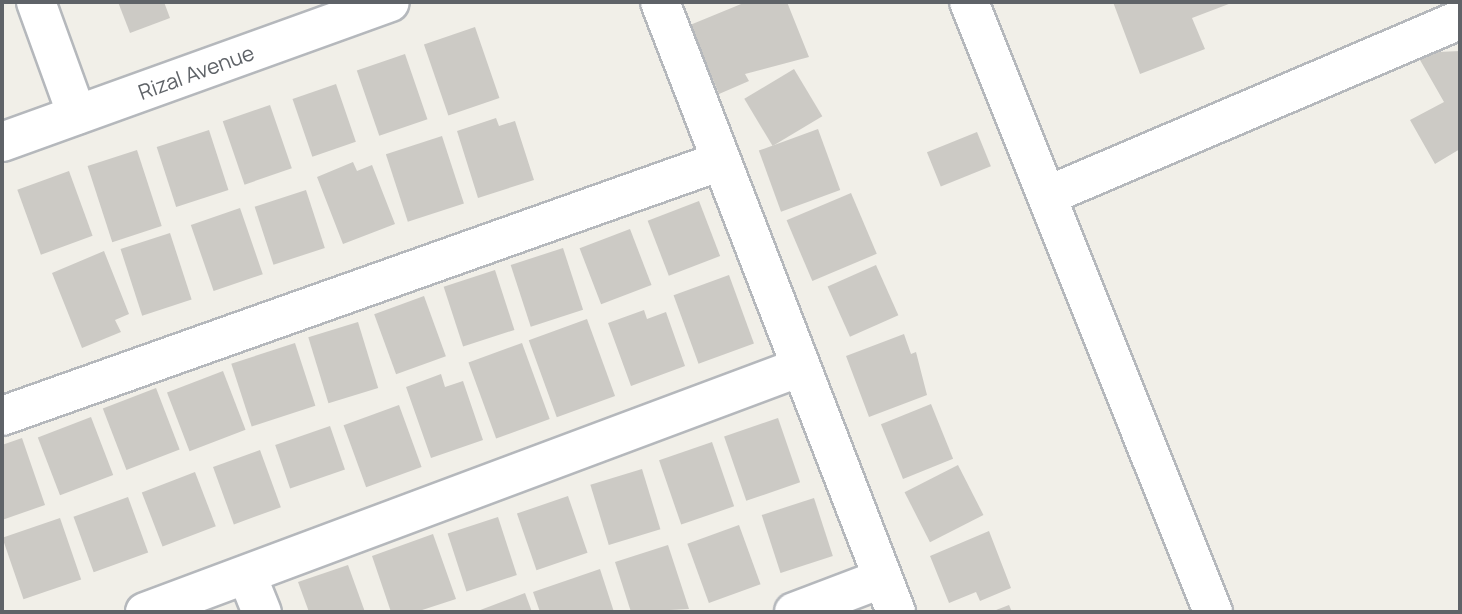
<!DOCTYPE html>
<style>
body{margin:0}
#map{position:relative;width:1462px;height:614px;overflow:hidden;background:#f1efe8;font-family:Manrope,sans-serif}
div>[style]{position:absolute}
.building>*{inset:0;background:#cccac5;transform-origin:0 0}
.roads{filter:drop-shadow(2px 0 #b5b8bc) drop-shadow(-2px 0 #b5b8bc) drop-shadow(0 2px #b5b8bc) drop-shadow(0 -2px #b5b8bc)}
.minor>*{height:38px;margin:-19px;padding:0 19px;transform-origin:19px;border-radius:19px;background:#fff}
span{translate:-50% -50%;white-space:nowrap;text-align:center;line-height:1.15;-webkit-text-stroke:6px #fff;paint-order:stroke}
.street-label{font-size:21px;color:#5f6368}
.frame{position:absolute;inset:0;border:4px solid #5f6368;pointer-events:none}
</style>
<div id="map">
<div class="building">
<div style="clip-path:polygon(118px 2px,164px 2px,170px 18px,130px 33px)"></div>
<div style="clip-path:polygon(746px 2px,787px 2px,809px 57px,745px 74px,749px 81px,719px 94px,690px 25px)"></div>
<div style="clip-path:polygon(1113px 2px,1234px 2px,1192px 18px,1205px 49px,1140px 74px)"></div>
<div style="left:475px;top:27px;width:75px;height:54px;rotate:71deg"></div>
<div style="clip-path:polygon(1460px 51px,1460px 149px,1435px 164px,1410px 120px,1444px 102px,1416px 53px)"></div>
<div style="left:405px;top:54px;width:69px;height:51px;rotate:71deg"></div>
<div style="left:794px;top:69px;width:55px;height:58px;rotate:59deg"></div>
<div style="left:336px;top:84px;width:61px;height:46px;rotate:71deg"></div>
<div style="left:270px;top:105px;width:67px;height:50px;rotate:71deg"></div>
<div style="clip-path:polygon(496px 118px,499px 126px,515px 121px,534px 180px,478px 198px,457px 131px)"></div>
<div style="left:818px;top:129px;width:65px;height:63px;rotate:70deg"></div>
<div style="left:209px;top:130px;width:63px;height:55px;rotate:72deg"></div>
<div style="left:977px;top:132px;width:37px;height:54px;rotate:68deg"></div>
<div style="left:442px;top:136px;width:71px;height:59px;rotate:72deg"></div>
<div style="left:137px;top:150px;width:80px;height:52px;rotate:72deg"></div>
<div style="clip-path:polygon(353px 162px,357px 171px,372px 165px,395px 224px,343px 244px,317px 177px)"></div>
<div style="left:69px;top:171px;width:69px;height:55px;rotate:70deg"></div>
<div style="left:306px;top:190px;width:61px;height:54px;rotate:72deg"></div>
<div style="left:851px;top:193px;width:66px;height:70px;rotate:67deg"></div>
<div style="left:699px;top:201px;width:59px;height:55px;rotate:69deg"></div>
<div style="left:240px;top:208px;width:70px;height:52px;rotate:71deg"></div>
<div style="left:630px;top:229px;width:60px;height:54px;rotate:69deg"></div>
<div style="left:170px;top:233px;width:70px;height:52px;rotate:72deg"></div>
<div style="left:563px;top:248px;width:65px;height:55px;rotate:72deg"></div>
<div style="clip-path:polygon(104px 251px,129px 314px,115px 320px,121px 332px,82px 348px,52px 273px)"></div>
<div style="left:876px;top:265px;width:55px;height:53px;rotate:66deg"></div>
<div style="left:495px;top:270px;width:63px;height:54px;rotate:72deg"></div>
<div style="left:729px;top:275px;width:73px;height:59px;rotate:70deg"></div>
<div style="left:424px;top:296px;width:64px;height:53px;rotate:70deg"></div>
<div style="clip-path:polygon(644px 310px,647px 319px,666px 312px,685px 366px,631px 386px,608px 323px)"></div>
<div style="left:587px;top:319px;width:82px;height:62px;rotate:70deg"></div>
<div style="left:358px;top:322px;width:69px;height:52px;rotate:73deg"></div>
<div style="clip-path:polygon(904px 334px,911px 354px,916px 352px,927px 395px,869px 417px,846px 356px)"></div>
<div style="left:295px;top:343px;width:66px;height:67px;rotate:72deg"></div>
<div style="left:522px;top:343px;width:81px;height:57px;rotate:70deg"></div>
<div style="left:223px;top:371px;width:63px;height:60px;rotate:69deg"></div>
<div style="clip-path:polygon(441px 374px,445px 387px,463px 381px,483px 440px,431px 458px,406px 387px)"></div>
<div style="left:156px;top:388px;width:66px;height:57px;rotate:69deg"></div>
<div style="left:931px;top:404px;width:59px;height:54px;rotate:68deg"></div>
<div style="left:399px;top:405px;width:66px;height:59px;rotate:70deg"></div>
<div style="left:91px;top:417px;width:62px;height:57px;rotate:69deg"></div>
<div style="left:778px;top:418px;width:68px;height:57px;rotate:71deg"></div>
<div style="left:330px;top:426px;width:46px;height:58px;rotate:71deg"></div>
<div style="clip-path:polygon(22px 438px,45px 505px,2px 520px,2px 445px)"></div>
<div style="left:712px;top:442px;width:68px;height:56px;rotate:71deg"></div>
<div style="left:260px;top:450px;width:61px;height:50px;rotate:70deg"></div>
<div style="left:958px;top:465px;width:56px;height:60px;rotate:63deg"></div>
<div style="left:642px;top:469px;width:63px;height:54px;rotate:73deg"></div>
<div style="left:195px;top:472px;width:58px;height:57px;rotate:69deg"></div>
<div style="left:568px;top:496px;width:60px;height:54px;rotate:71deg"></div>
<div style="left:128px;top:497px;width:59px;height:58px;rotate:70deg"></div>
<div style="left:814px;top:498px;width:61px;height:55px;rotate:72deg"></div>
<div style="left:498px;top:517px;width:61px;height:53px;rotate:72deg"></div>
<div style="left:60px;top:518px;width:65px;height:61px;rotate:71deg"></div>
<div style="left:739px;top:525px;width:63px;height:55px;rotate:70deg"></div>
<div style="clip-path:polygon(989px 531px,1011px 588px,980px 601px,976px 592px,949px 603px,930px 556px)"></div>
<div style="clip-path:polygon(433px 534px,456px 599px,416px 612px,391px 612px,372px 556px)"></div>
<div style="clip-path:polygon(668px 545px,689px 609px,631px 612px,615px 562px)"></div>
<div style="clip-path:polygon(348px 565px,365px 612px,309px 612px,298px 582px)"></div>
<div style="clip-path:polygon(600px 569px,614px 612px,540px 612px,533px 592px)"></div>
<div style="clip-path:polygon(525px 593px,532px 612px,475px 612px)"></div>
<div style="clip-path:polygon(1009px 605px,1012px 612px,991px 612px)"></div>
</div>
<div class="roads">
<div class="minor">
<div style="left:36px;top:2px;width:120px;rotate:70.1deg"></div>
<div style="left:660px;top:2px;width:654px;rotate:68.85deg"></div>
<div style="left:969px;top:2px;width:657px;rotate:68.2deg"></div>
<div style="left:2px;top:142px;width:412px;rotate:-19.8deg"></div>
<div style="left:1049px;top:195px;width:447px;rotate:-23.1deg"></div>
<div style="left:2px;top:416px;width:763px;rotate:-19.53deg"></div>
<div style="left:248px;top:578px;width:37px;rotate:68deg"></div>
<div style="left:145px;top:612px;width:697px;rotate:-20.49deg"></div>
<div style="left:794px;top:612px;width:93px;rotate:-20.8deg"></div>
</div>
</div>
<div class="street-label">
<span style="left:196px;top:72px;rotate:-20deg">Rizal Avenue</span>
</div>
<div class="frame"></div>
</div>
